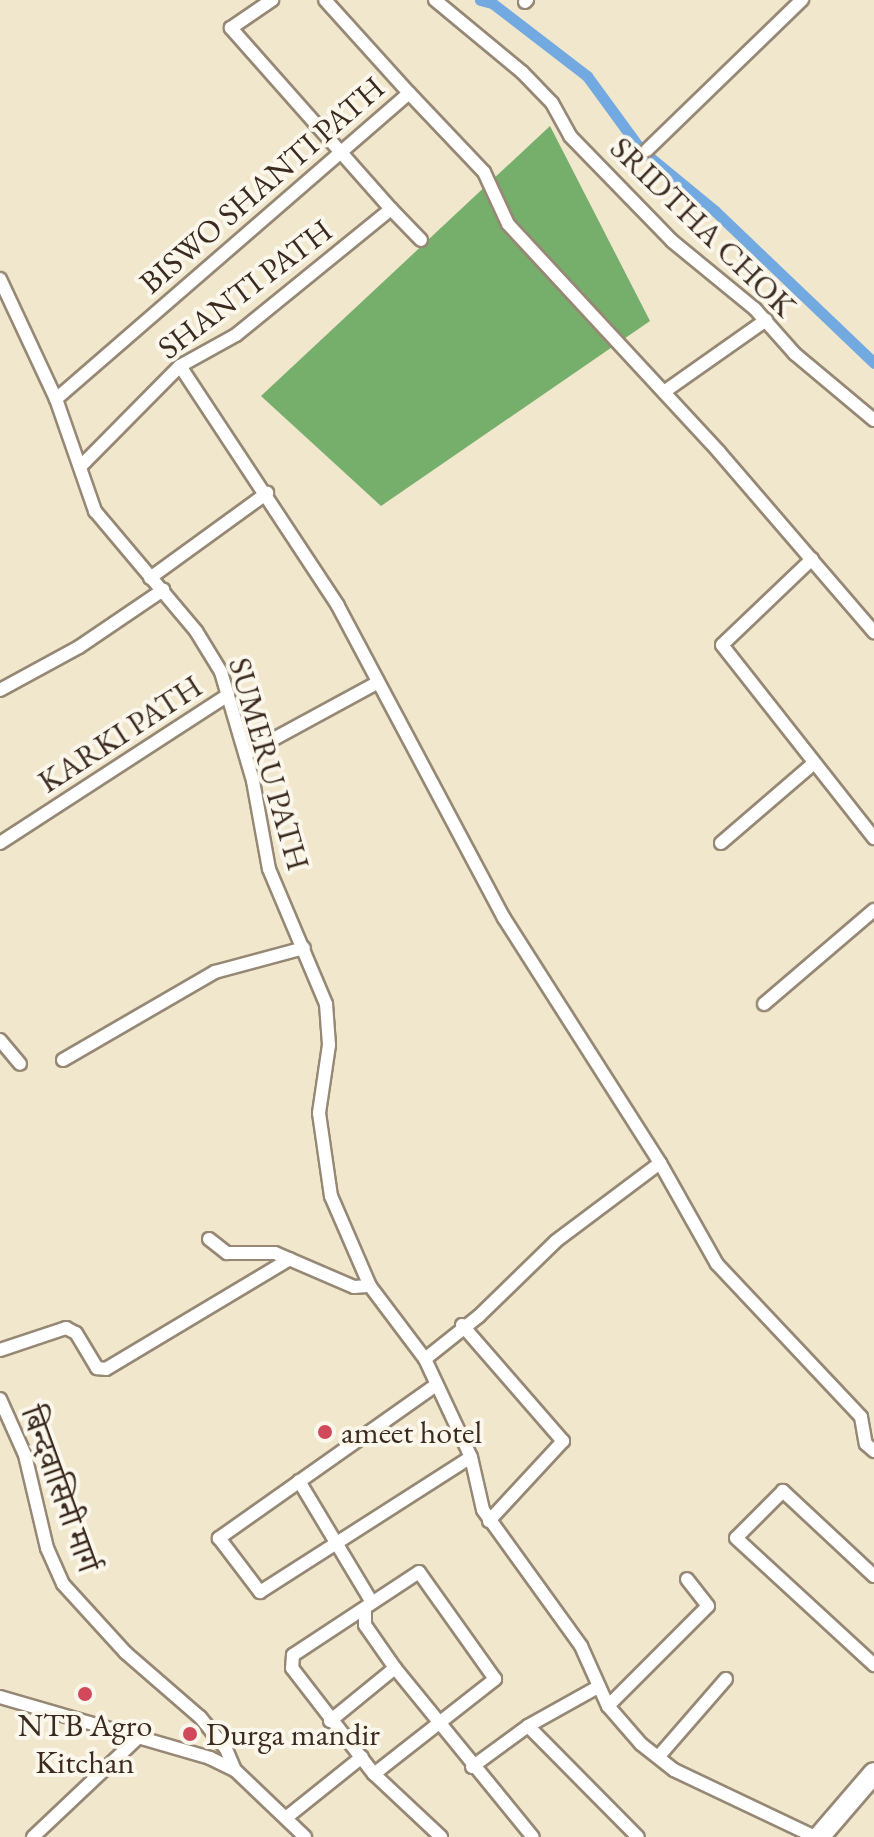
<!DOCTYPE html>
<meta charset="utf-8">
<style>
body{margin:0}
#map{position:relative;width:874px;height:1837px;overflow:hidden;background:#f1e7cc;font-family:"EB Garamond","Noto Serif Devanagari",serif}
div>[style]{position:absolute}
.forest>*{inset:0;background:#76ae6c}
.canal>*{height:11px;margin:-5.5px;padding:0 5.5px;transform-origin:5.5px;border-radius:5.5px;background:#71a9e0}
.roads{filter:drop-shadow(2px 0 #968875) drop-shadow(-2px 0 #968875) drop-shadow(0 2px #968875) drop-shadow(0 -2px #968875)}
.minor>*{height:12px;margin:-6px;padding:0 6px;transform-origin:6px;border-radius:6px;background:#fff}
.primary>*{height:20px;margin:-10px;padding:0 10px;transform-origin:10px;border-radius:10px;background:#fff}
.dots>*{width:22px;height:22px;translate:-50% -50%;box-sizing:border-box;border:4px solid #fbf7ec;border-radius:50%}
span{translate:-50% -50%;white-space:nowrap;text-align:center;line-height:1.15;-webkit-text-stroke:8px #fbf7ec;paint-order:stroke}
.street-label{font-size:32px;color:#3b2a1e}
.poi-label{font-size:32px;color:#3b2a1e}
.left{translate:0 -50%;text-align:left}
</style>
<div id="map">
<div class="forest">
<div style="clip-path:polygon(550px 126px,650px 321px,381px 506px,261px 396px)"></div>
</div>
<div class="canal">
<div style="left:480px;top:0;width:12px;rotate:14deg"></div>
<div style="left:492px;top:3px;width:120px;rotate:37.5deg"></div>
<div style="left:587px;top:76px;width:92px;rotate:53.9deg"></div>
<div style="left:641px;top:150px;width:96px;rotate:39.5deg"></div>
<div style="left:715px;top:211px;width:220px;rotate:43.7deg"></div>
</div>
<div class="roads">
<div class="minor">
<div style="left:435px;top:0;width:113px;rotate:39.6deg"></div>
<div style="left:522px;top:72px;width:43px;rotate:45.9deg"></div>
<div style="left:552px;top:103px;width:38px;rotate:61deg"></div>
<div style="left:570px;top:136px;width:146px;rotate:45.8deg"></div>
<div style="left:672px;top:241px;width:107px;rotate:39.3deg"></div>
<div style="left:755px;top:309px;width:60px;rotate:48.4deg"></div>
<div style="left:795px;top:354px;width:103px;rotate:39.9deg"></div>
<div style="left:525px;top:2px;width:3px;rotate:-45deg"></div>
<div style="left:409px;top:93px;width:109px;rotate:46.5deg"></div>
<div style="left:484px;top:172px;width:57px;rotate:65.2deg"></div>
<div style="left:508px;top:224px;width:311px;rotate:47.2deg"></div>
<div style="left:719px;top:452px;width:238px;rotate:49.3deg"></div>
<div style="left:647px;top:150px;width:216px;rotate:-44.1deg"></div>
<div style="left:391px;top:209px;width:43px;rotate:45.9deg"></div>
<div style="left:0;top:279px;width:132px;rotate:65deg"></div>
<div style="left:56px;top:399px;width:119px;rotate:70.8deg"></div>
<div style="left:95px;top:511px;width:157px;rotate:49.9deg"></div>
<div style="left:196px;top:631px;width:48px;rotate:58.6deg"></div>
<div style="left:221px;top:672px;width:114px;rotate:73.6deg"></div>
<div style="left:253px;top:781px;width:89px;rotate:79.7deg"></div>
<div style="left:269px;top:869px;width:147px;rotate:67.1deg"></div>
<div style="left:326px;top:1004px;width:41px;rotate:85.8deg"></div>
<div style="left:329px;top:1045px;width:69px;rotate:98.4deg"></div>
<div style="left:319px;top:1113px;width:84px;rotate:81.8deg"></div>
<div style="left:331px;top:1196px;width:98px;rotate:66.6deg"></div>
<div style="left:370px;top:1286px;width:91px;rotate:53deg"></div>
<div style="left:425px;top:1359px;width:108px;rotate:64.9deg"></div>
<div style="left:471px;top:1457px;width:54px;rotate:77.2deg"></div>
<div style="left:483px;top:1510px;width:168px;rotate:54.2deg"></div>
<div style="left:581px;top:1646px;width:66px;rotate:65.8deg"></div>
<div style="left:608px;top:1706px;width:50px;rotate:49deg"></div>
<div style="left:641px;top:1744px;width:42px;rotate:38.2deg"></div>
<div style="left:674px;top:1770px;width:156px;rotate:25.4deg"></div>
<div style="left:180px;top:366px;width:287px;rotate:56.6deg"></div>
<div style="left:338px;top:606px;width:353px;rotate:62deg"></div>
<div style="left:504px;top:918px;width:290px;rotate:57.5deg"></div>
<div style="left:660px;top:1163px;width:116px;rotate:60.6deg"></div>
<div style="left:717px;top:1264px;width:210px;rotate:46.7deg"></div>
<div style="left:861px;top:1417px;width:27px;rotate:80deg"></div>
<div style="left:866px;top:1444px;width:11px;rotate:41deg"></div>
<div style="left:664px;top:392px;width:125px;rotate:-35.2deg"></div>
<div style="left:56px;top:399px;width:467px;rotate:-40.9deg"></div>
<div style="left:409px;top:93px;width:125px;rotate:-132.1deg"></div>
<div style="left:80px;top:467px;width:142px;rotate:-45.3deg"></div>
<div style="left:180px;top:366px;width:64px;rotate:-29deg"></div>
<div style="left:236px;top:335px;width:200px;rotate:-39.1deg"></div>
<div style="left:391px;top:209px;width:242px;rotate:-131.5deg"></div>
<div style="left:231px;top:28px;width:50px;rotate:-34.3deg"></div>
<div style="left:812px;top:559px;width:124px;rotate:136.3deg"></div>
<div style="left:722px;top:645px;width:246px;rotate:51.8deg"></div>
<div style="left:150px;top:578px;width:145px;rotate:-36deg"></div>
<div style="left:0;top:690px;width:90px;rotate:-28.6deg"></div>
<div style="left:79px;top:647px;width:102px;rotate:-34.2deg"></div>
<div style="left:246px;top:754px;width:149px;rotate:-28.5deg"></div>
<div style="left:0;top:843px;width:272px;rotate:-33deg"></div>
<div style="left:721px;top:843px;width:121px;rotate:-40.7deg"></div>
<div style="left:764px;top:1004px;width:145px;rotate:-40.5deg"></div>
<div style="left:0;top:1040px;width:31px;rotate:50deg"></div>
<div style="left:63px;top:1060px;width:176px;rotate:-30.1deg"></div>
<div style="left:215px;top:972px;width:92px;rotate:-15.1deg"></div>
<div style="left:209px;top:1239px;width:23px;rotate:38deg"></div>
<div style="left:227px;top:1253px;width:48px"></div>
<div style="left:275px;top:1253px;width:86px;rotate:23.3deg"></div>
<div style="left:354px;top:1287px;width:16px;rotate:-4deg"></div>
<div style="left:462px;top:1325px;width:154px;rotate:49deg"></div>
<div style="left:563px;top:1441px;width:109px;rotate:132.8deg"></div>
<div style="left:0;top:1350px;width:70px;rotate:-18.4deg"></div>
<div style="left:66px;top:1328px;width:11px;rotate:27deg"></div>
<div style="left:76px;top:1333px;width:41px;rotate:59deg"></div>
<div style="left:97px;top:1368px;width:9px;rotate:6deg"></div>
<div style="left:106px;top:1369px;width:214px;rotate:-30.9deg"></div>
<div style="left:425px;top:1359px;width:69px;rotate:-38.5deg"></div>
<div style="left:479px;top:1316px;width:107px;rotate:-44.2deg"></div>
<div style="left:556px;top:1241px;width:130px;rotate:-36.9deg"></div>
<div style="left:436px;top:1385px;width:266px;rotate:144.8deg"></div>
<div style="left:219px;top:1538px;width:68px;rotate:52.8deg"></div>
<div style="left:260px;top:1592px;width:250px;rotate:-32.6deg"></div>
<div style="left:0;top:1399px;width:61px;rotate:65.9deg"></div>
<div style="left:25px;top:1455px;width:96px;rotate:76.7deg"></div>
<div style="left:47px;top:1548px;width:39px;rotate:66deg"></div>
<div style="left:63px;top:1584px;width:93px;rotate:47.6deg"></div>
<div style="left:126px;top:1653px;width:98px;rotate:40.9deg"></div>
<div style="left:200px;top:1717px;width:41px;rotate:50.9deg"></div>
<div style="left:226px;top:1749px;width:23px;rotate:67deg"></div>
<div style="left:299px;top:1481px;width:140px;rotate:59deg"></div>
<div style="left:874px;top:1576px;width:125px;rotate:-137deg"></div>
<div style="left:783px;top:1491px;width:66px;rotate:135deg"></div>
<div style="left:736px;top:1538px;width:188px;rotate:42.6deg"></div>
<div style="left:365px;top:1611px;width:14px;rotate:90deg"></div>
<div style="left:365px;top:1625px;width:52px;rotate:55.1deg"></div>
<div style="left:395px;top:1668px;width:218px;rotate:50.8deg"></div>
<div style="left:0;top:1697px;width:219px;rotate:16.2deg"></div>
<div style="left:210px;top:1758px;width:28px;rotate:26deg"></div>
<div style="left:235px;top:1770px;width:97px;rotate:43.7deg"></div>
<div style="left:608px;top:1706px;width:141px;rotate:-45deg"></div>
<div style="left:708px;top:1606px;width:34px;rotate:-128deg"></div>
<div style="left:330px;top:1721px;width:84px;rotate:-39.2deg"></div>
<div style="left:528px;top:1726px;width:156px;rotate:45.3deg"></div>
<div style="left:659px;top:1756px;width:102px;rotate:-49deg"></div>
<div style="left:472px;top:1767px;width:69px;rotate:-36.2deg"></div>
<div style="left:528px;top:1726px;width:78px;rotate:-29.2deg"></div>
<div style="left:374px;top:1774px;width:154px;rotate:-38.1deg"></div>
<div style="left:495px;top:1679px;width:131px;rotate:-125.4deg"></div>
<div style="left:419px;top:1572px;width:151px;rotate:146.6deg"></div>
<div style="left:293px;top:1655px;width:13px;rotate:94deg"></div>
<div style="left:292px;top:1668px;width:134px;rotate:52.3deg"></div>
<div style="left:374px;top:1774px;width:92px;rotate:43.2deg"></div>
<div style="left:287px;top:1817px;width:96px;rotate:-38.7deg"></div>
<div style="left:33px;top:1837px;width:149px;rotate:-43.4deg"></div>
</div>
<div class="primary">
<div style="left:819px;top:1837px;width:84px;rotate:-49.3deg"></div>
</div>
</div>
<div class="dots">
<div style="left:325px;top:1432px;background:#d1495b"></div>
<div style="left:85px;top:1694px;background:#d1495b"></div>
<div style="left:190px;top:1734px;background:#d1495b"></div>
</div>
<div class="street-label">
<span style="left:262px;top:185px;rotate:-41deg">BISWO SHANTI PATH</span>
<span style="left:703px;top:227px;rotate:44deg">SRIDTHA CHOK</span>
<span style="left:245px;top:289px;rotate:-37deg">SHANTI PATH</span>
<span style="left:120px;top:734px;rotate:-33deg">KARKI PATH</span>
<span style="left:269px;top:764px;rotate:74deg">SUMERU PATH</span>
<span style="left:60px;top:1489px;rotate:70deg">बिन्दवासिनी मार्ग</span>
</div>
<div class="poi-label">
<span class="left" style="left:341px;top:1432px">ameet hotel</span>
<span style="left:85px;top:1744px">NTB Agro<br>Kitchan</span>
<span class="left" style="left:206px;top:1734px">Durga mandir</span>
</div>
</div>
